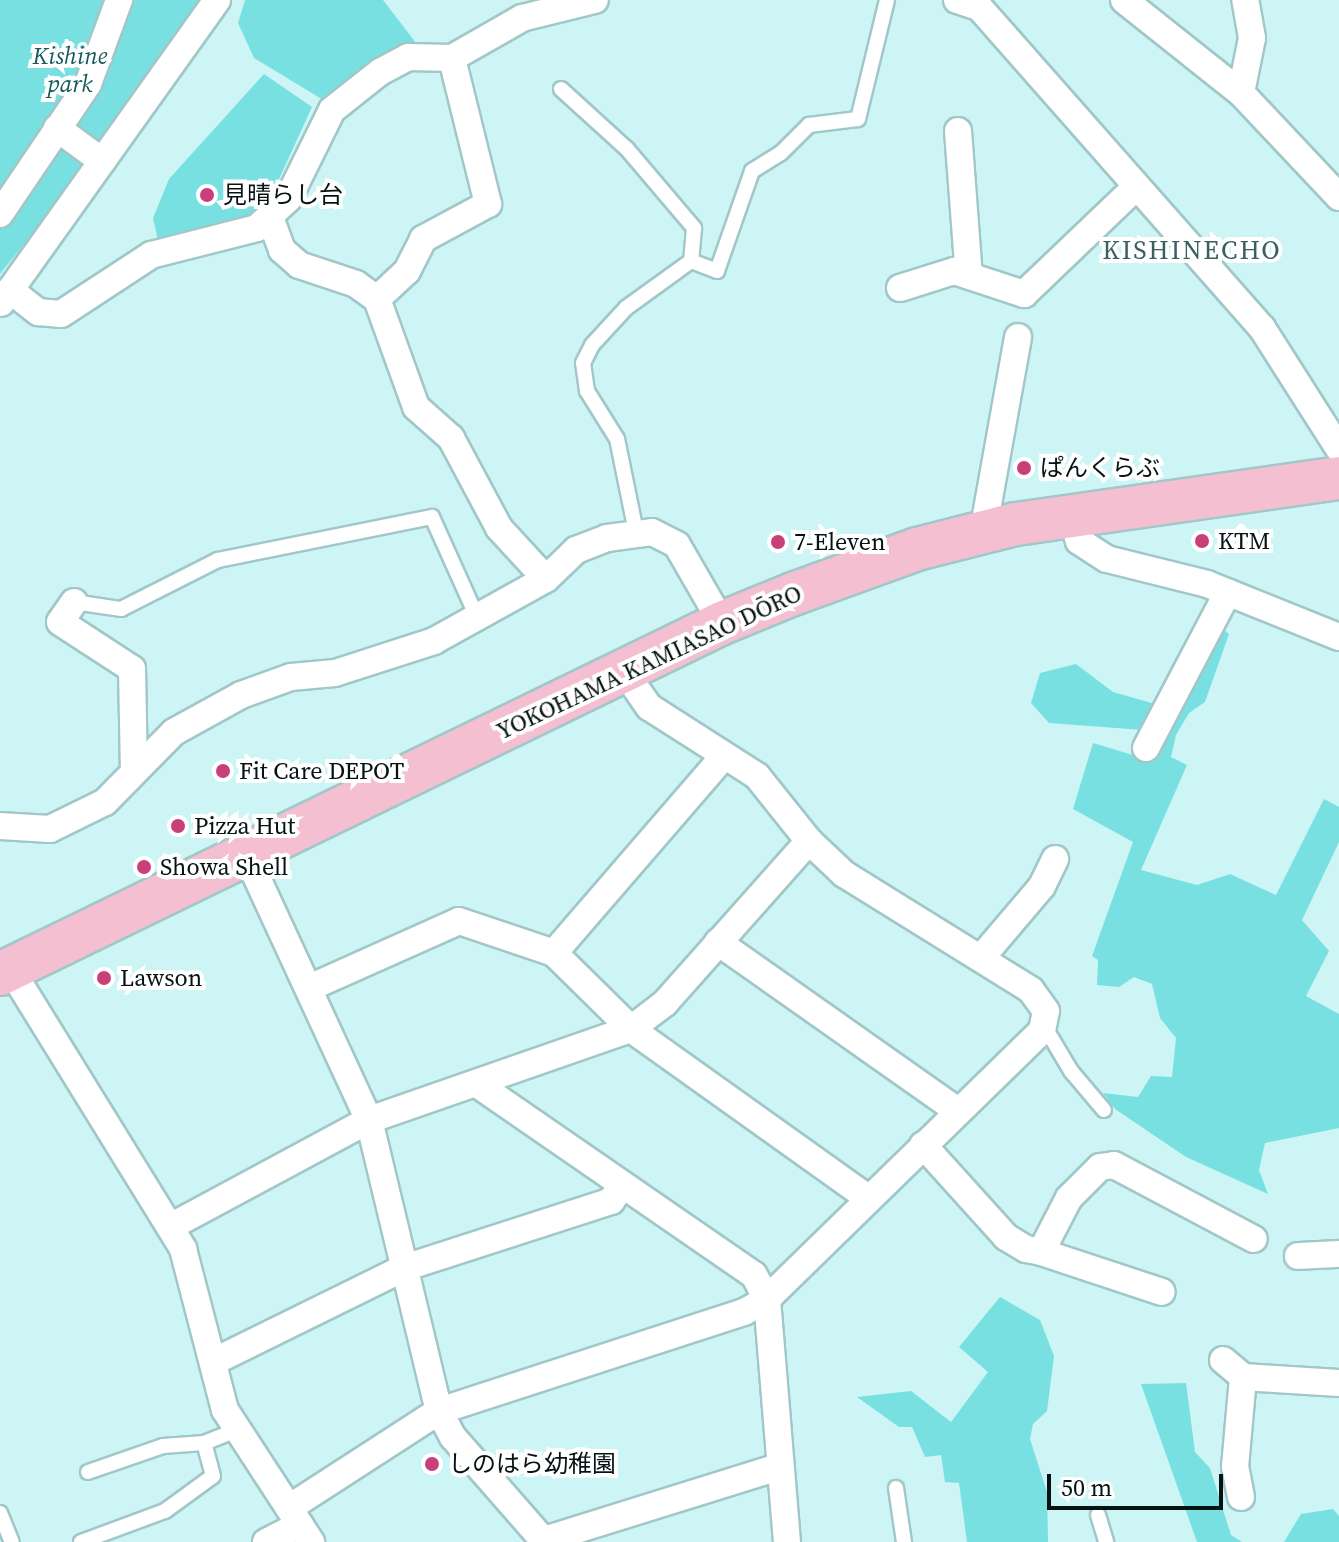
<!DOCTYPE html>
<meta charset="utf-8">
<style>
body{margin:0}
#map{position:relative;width:1339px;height:1542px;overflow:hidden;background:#cdf5f5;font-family:"Source Serif 4","Noto Sans JP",serif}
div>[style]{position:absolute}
.green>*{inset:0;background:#79e0e2}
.roads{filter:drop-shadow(2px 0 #a1c7c8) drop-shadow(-2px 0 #a1c7c8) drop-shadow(0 2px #a1c7c8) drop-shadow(0 -2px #a1c7c8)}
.lane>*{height:14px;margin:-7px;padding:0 7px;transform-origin:7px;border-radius:7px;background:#fff}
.street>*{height:26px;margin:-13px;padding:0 13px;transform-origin:13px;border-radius:13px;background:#fff}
.primary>*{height:42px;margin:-21px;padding:0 21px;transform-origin:21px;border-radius:21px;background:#f3bfd1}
.dots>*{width:22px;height:22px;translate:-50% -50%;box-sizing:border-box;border:4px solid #fff;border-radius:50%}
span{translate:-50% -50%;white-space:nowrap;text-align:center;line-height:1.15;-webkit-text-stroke:8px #fff;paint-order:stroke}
.park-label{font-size:24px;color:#185a5b;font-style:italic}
.poi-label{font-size:24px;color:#051313}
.left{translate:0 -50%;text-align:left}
.street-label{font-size:24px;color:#051313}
.neighbourhood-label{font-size:26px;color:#3b5f60;letter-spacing:2px}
.scale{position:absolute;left:1047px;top:1474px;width:176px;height:36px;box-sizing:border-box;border:4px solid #051313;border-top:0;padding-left:10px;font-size:24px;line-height:28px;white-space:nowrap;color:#051313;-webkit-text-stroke:6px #fff;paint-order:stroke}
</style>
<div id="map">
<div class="green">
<div style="clip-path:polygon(0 0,207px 0,96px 155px,0 274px)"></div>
<div style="clip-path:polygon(245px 0,383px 0,416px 43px,325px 101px,254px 58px,238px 23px)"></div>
<div style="clip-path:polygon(264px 74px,312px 107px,264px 212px,241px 223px,158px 240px,153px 218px,169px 179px)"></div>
<div style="clip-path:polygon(1223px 629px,1229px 634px,1205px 702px,1189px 713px,1176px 735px,1171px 757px,1187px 765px,1141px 870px,1197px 885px,1230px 874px,1276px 895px,1324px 799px,1339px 807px,1339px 842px,1302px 920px,1329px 951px,1306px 996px,1339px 1014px,1339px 1128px,1265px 1143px,1259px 1170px,1268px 1194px,1186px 1157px,1115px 1109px,1103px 1093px,1138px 1097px,1151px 1076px,1172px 1077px,1176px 1038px,1160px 1018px,1152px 984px,1134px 977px,1119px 987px,1097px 985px,1098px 960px,1092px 956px,1133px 842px,1073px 809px,1093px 743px,1149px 760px)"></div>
<div style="clip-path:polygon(1076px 664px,1113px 692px,1155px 704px,1143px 730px,1049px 723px,1031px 703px,1040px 673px)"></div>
<div style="clip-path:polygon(1000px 1297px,1040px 1320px,1054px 1356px,1047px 1411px,1033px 1424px,1030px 1439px,1047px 1492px,1048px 1542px,967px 1542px,959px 1483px,945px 1482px,941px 1455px,925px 1457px,912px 1427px,899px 1427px,857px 1397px,911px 1391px,951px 1422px,988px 1372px,959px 1347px)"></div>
<div style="clip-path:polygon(1186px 1383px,1195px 1452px,1210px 1468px,1231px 1535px,1242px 1542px,1197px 1542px,1141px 1384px)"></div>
<div style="clip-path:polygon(1333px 1509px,1339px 1516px,1339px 1542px,1284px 1542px,1301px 1514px)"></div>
</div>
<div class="roads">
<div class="lane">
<div style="left:561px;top:89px;width:89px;rotate:42.3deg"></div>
<div style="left:627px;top:149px;width:104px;rotate:49.7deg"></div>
<div style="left:694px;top:228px;width:33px;rotate:95deg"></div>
<div style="left:636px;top:532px;width:95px;rotate:-101.5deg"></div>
<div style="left:617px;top:439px;width:57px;rotate:-122deg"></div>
<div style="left:587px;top:391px;width:28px;rotate:-98deg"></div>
<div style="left:583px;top:363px;width:20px;rotate:-63deg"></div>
<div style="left:592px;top:345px;width:50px;rotate:-47.4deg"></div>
<div style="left:626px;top:308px;width:80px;rotate:-35.9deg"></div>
<div style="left:691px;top:261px;width:28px;rotate:21deg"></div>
<div style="left:717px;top:271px;width:106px;rotate:-70.7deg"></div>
<div style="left:752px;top:171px;width:34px;rotate:-32deg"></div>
<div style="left:781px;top:153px;width:40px;rotate:-45deg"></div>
<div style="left:809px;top:125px;width:49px;rotate:-7deg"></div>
<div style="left:858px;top:119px;width:122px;rotate:-76.3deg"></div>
<div style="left:74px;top:602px;width:48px;rotate:8.5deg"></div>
<div style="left:121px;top:609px;width:109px;rotate:-26.8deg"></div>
<div style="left:218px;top:560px;width:218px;rotate:-11.4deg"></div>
<div style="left:432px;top:517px;width:110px;rotate:65.8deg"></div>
<div style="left:1043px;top:1024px;width:55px;rotate:59.2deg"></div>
<div style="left:1071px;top:1071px;width:51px;rotate:49.8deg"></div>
<div style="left:88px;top:1472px;width:79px;rotate:-19.1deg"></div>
<div style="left:163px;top:1446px;width:41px;rotate:-4.2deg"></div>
<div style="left:896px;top:1488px;width:55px;rotate:81.6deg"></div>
<div style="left:0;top:1513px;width:31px;rotate:68deg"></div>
<div style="left:1098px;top:1515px;width:28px;rotate:73deg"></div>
<div style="left:81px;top:1542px;width:90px;rotate:-20.3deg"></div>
<div style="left:165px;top:1511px;width:59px;rotate:-36.1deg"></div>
<div style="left:213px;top:1476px;width:34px;rotate:-105deg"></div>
<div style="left:204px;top:1443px;width:35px;rotate:-22deg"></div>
</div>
<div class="street">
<div style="left:957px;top:0;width:23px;rotate:18deg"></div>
<div style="left:979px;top:7px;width:428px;rotate:48.6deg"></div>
<div style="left:1262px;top:328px;width:143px;rotate:57.5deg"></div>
<div style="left:1124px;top:0;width:149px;rotate:38.5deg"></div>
<div style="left:1241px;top:93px;width:143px;rotate:46.7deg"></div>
<div style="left:1241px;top:93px;width:56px;rotate:-78.7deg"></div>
<div style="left:1252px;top:38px;width:39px;rotate:-100deg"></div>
<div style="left:57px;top:128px;width:56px;rotate:36.3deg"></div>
<div style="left:958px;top:131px;width:145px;rotate:85.7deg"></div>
<div style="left:0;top:214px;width:157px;rotate:-55.9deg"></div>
<div style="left:88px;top:84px;width:90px;rotate:-69.7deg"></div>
<div style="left:270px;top:217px;width:35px;rotate:70deg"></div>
<div style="left:282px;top:250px;width:23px;rotate:41deg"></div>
<div style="left:299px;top:265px;width:60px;rotate:18.4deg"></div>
<div style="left:356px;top:284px;width:26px;rotate:36deg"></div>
<div style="left:377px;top:299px;width:115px;rotate:70.1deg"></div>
<div style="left:416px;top:407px;width:47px;rotate:41.5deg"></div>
<div style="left:451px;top:438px;width:102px;rotate:61.9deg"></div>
<div style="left:499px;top:528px;width:69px;rotate:47.3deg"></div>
<div style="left:900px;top:288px;width:57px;rotate:-17.5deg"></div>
<div style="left:954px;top:271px;width:74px;rotate:18.2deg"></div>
<div style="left:1024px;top:294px;width:155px;rotate:-43.7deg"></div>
<div style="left:10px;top:290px;width:36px;rotate:38deg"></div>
<div style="left:38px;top:312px;width:23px;rotate:5deg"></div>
<div style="left:61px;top:314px;width:108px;rotate:-33.2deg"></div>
<div style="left:151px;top:255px;width:109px;rotate:-14.3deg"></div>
<div style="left:257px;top:228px;width:42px;rotate:-43.1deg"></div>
<div style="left:288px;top:199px;width:99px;rotate:-63.7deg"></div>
<div style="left:332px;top:110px;width:61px;rotate:-38.4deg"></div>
<div style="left:380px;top:72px;width:32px;rotate:-28deg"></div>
<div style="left:408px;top:57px;width:44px;rotate:1.3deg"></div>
<div style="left:452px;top:58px;width:81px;rotate:-29.7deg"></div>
<div style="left:522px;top:18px;width:75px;rotate:-13.9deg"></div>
<div style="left:377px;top:299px;width:41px;rotate:-43deg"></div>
<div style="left:407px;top:271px;width:36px;rotate:-63deg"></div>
<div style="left:423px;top:239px;width:74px;rotate:-28.3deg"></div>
<div style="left:488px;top:204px;width:150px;rotate:-103.9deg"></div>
<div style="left:1px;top:303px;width:372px;rotate:-54.5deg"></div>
<div style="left:1071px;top:512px;width:30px;rotate:75deg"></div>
<div style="left:1079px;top:541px;width:33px;rotate:33deg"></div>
<div style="left:1107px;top:559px;width:103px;rotate:14deg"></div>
<div style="left:1207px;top:584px;width:142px;rotate:21.9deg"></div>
<div style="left:983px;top:532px;width:198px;rotate:-79.8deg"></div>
<div style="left:74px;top:602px;width:24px;rotate:125deg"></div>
<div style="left:60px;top:622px;width:86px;rotate:33.1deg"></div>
<div style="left:132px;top:669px;width:102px;rotate:88.9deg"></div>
<div style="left:1146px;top:748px;width:176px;rotate:-62.3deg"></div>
<div style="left:0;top:826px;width:50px;rotate:3.4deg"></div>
<div style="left:50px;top:829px;width:61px;rotate:-26.1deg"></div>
<div style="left:105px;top:802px;width:98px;rotate:-45.4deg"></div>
<div style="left:174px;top:732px;width:77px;rotate:-28.9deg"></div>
<div style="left:241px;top:695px;width:53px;rotate:-19.8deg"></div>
<div style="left:291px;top:677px;width:44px;rotate:-5.2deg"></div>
<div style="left:335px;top:673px;width:104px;rotate:-17.9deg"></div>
<div style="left:434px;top:641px;width:128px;rotate:-29deg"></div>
<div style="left:546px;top:579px;width:42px;rotate:-44deg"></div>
<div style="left:576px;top:550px;width:33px;rotate:-21deg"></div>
<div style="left:607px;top:538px;width:45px;rotate:-7.6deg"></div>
<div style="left:652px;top:532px;width:28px;rotate:27deg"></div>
<div style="left:677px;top:545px;width:90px;rotate:60deg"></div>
<div style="left:245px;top:852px;width:295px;rotate:65.2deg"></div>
<div style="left:369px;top:1120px;width:299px;rotate:76.5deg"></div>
<div style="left:439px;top:1411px;width:30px;rotate:62deg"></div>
<div style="left:453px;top:1437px;width:140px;rotate:48.8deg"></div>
<div style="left:718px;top:942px;width:294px;rotate:35.2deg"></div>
<div style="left:554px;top:953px;width:259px;rotate:-49.2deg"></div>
<div style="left:981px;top:958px;width:94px;rotate:-49.7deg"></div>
<div style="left:1042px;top:886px;width:30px;rotate:-64deg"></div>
<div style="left:11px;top:970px;width:328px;rotate:58.3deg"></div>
<div style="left:183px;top:1249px;width:166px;rotate:75.4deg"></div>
<div style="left:225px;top:1410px;width:158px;rotate:56.9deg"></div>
<div style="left:309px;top:988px;width:164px;rotate:-24.1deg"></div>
<div style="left:459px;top:921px;width:100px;rotate:18.6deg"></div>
<div style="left:554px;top:953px;width:108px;rotate:44.6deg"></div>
<div style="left:631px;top:1029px;width:291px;rotate:35.5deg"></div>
<div style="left:477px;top:1084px;width:336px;rotate:34.6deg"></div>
<div style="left:754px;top:1275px;width:27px;rotate:62deg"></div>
<div style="left:767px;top:1299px;width:244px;rotate:85.3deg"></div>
<div style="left:923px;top:1145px;width:124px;rotate:47.9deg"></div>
<div style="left:1006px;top:1237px;width:23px;rotate:31deg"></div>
<div style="left:1026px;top:1249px;width:15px;rotate:11deg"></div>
<div style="left:1041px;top:1252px;width:61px;rotate:-62.6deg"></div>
<div style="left:1069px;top:1198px;width:44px;rotate:-45deg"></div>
<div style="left:1100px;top:1167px;width:14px;rotate:-8deg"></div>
<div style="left:1114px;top:1165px;width:158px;rotate:27.9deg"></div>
<div style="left:170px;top:1227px;width:226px;rotate:-28.3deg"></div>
<div style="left:369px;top:1120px;width:277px;rotate:-19.2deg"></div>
<div style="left:631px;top:1029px;width:43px;rotate:-37.4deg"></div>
<div style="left:665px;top:1003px;width:217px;rotate:-48.4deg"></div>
<div style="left:1041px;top:1252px;width:127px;rotate:18.3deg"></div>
<div style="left:1298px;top:1256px;width:41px;rotate:-2.8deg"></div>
<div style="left:1223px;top:1360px;width:26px;rotate:40deg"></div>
<div style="left:1243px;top:1377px;width:96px;rotate:3.6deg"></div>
<div style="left:213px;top:1362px;width:213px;rotate:-26.2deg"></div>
<div style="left:404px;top:1268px;width:218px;rotate:-17.9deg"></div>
<div style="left:611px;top:1201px;width:19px;rotate:-54deg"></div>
<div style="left:1241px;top:1497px;width:31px;rotate:-101deg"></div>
<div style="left:1235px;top:1467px;width:90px;rotate:-84.9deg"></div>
<div style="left:289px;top:1508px;width:179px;rotate:-32.9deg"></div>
<div style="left:439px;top:1411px;width:321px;rotate:-18deg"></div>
<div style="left:744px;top:1312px;width:26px;rotate:-29deg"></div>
<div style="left:767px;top:1299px;width:384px;rotate:-44.3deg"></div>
<div style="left:1042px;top:1031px;width:20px;rotate:-79deg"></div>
<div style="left:1046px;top:1011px;width:26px;rotate:-126deg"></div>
<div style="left:1031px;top:990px;width:220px;rotate:-148.2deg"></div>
<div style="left:844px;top:874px;width:48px;rotate:-136.7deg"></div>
<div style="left:809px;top:841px;width:83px;rotate:-128.7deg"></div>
<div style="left:757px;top:776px;width:128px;rotate:-147.4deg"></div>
<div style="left:649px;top:707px;width:44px;rotate:-124.8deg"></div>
<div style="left:544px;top:1540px;width:246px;rotate:-17.3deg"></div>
<div style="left:266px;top:1542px;width:38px;rotate:-27deg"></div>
</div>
<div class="primary">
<div style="left:0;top:974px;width:803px;rotate:-25.93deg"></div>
<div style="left:722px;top:623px;width:77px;rotate:-22.2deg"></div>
<div style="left:793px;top:594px;width:132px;rotate:-19.9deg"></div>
<div style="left:917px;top:549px;width:102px;rotate:-14.2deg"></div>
<div style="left:1016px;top:524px;width:326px;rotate:-8.1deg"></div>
</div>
</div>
<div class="dots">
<div style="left:207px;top:195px;background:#c83f7a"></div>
<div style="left:1024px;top:468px;background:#c83f7a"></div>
<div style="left:1202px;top:541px;background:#c83f7a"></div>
<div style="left:778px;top:542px;background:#c83f7a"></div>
<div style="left:223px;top:771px;background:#c83f7a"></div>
<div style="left:178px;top:826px;background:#c83f7a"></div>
<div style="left:144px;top:867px;background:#c83f7a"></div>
<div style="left:104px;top:978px;background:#c83f7a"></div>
<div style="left:432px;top:1464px;background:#c83f7a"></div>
</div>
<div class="park-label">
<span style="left:70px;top:70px">Kishine<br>park</span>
</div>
<div class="poi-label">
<span class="left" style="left:223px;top:195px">見晴らし台</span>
<span class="left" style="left:1040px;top:468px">ぱんくらぶ</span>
<span class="left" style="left:1218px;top:541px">KTM</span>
<span class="left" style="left:794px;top:542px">7-Eleven</span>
<span class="left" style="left:239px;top:771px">Fit Care DEPOT</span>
<span class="left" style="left:194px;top:826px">Pizza Hut</span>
<span class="left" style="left:160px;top:867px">Showa Shell</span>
<span class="left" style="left:120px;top:978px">Lawson</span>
<span class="left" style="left:448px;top:1464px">しのはら幼稚園</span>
</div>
<div class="street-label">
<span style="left:649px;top:662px;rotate:-25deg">YOKOHAMA KAMIASAO DŌRO</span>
</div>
<div class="neighbourhood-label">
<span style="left:1192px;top:251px">KISHINECHO</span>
</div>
<div class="scale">50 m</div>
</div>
